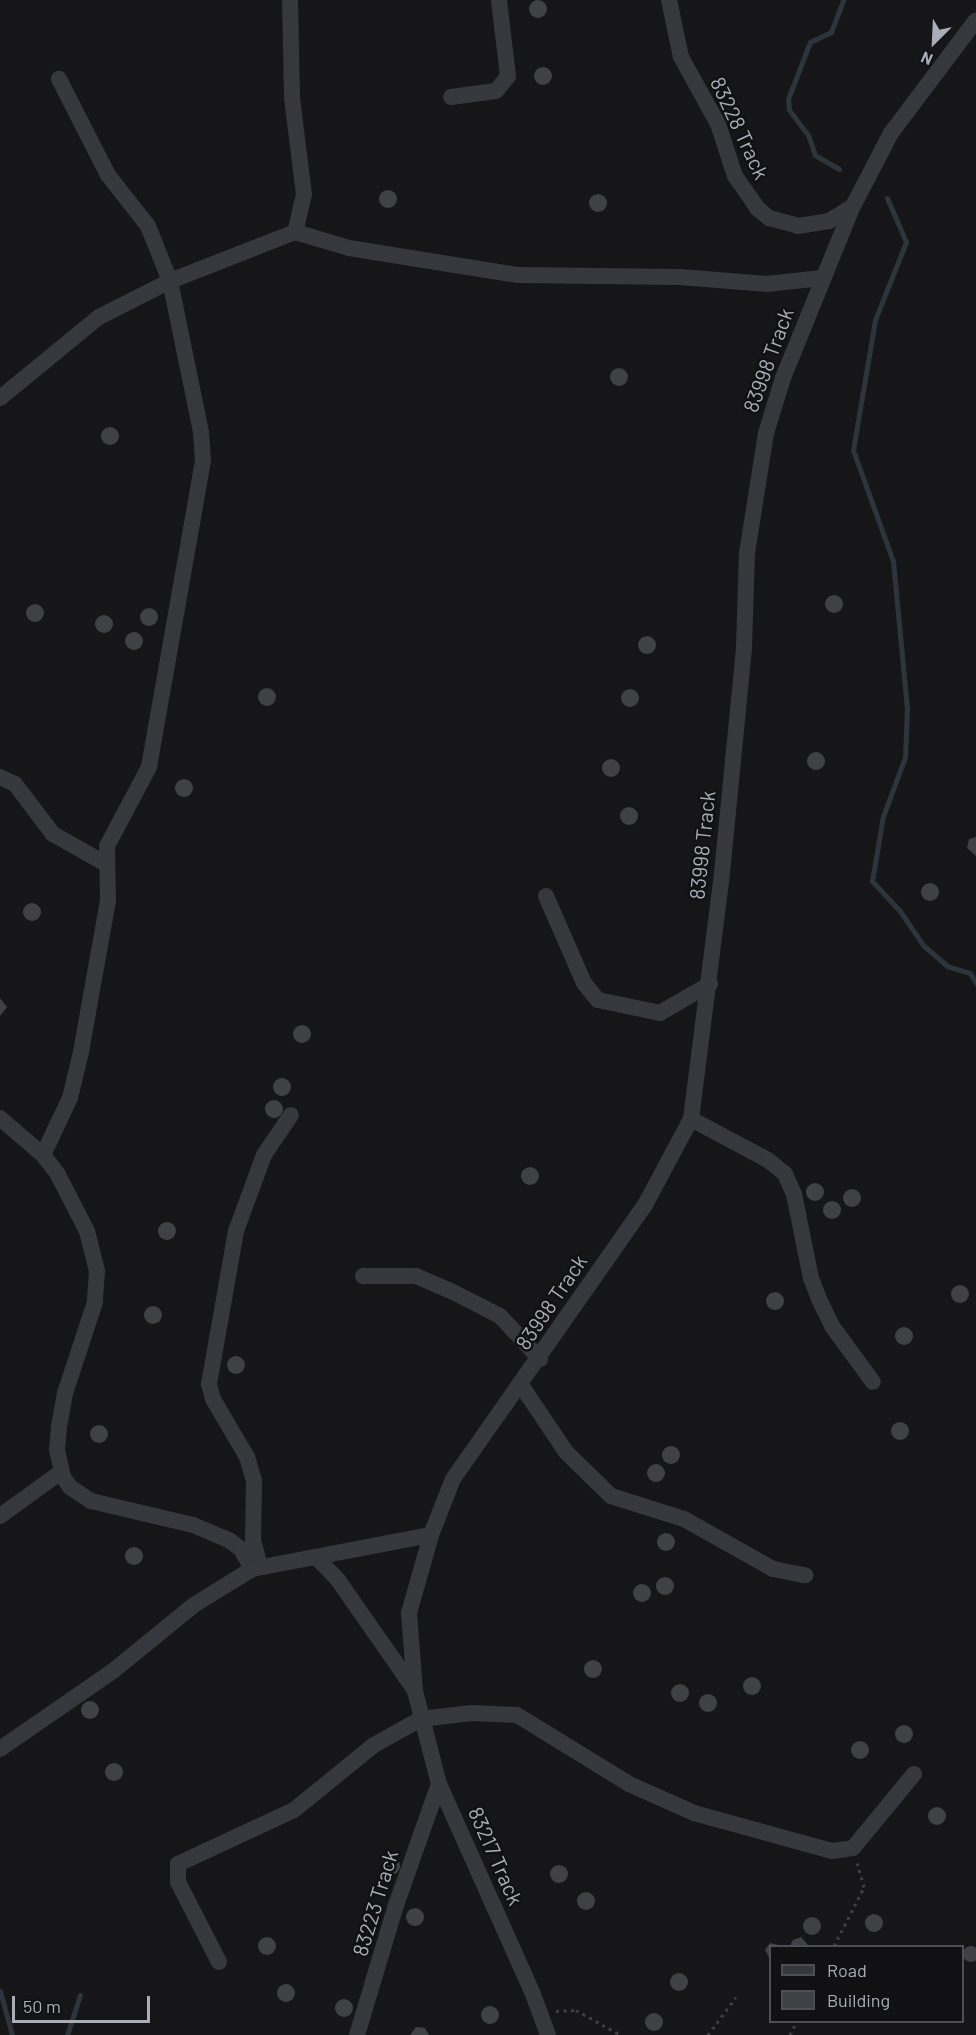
<!DOCTYPE html>
<style>
body{margin:0}
#map{position:relative;width:976px;height:2035px;overflow:hidden;background:#161618;font-family:Barlow,sans-serif}
div>[style]{position:absolute}
.stream>*{height:5px;margin:-2.5px;padding:0 2.5px;transform-origin:2.5px;border-radius:2.5px;background:#2c353c}
.building>*{inset:0;background:#404145}
.round{border-radius:50%}
.path>*{height:3px;margin-top:-1.5px;transform-origin:0;background:repeating-linear-gradient(90deg,#3d3f44 0 3px,transparent 0 7.5px)}
.street>*{height:16px;margin:-8px;padding:0 8px;transform-origin:8px;border-radius:8px;background:#37383d}
span{translate:-50% -50%;white-space:nowrap;text-align:center;line-height:1.15;-webkit-text-stroke:5px #111113;paint-order:stroke}
.street-label{font-size:21px;color:#a8adb8}
.legend{position:absolute;left:769px;top:1945px;width:195px;height:78px;box-sizing:border-box;background:#111113;border:2px solid #4d4f55;margin:0;padding:8px 10px;list-style:none;font-size:18px;color:#a8adb8}
.legend li{display:flex;align-items:center;gap:12px;height:30px}
.legend b{width:30px;border:2px solid #4d4f55}
.north{position:absolute;left:904px;top:12px;width:60px;height:60px;-webkit-text-stroke:4px #111113;paint-order:stroke;rotate:204deg;font-size:16px;font-weight:700;line-height:24px;text-align:center;color:#a8adb8}
.north::after{content:'';display:block;margin:auto;width:21px;height:27px;background:#a8adb8;clip-path:polygon(50% 0,100% 100%,50% 72%,0 100%)}
.scale{position:absolute;left:12px;top:1996px;width:138px;height:27px;box-sizing:border-box;border:3px solid #a8adb8;border-top:0;padding-left:8px;font-size:18px;line-height:21px;white-space:nowrap;color:#a8adb8;-webkit-text-stroke:4px #111113;paint-order:stroke}
</style>
<div id="map">
<div class="stream">
<div style="left:839px;top:169px;width:28px;rotate:-150deg"></div>
<div style="left:815px;top:155px;width:21px;rotate:-109deg"></div>
<div style="left:808px;top:135px;width:31px;rotate:-127deg"></div>
<div style="left:789px;top:110px;width:11px;rotate:-95deg"></div>
<div style="left:788px;top:99px;width:61px;rotate:-68.9deg"></div>
<div style="left:810px;top:42px;width:23px;rotate:-25deg"></div>
<div style="left:831px;top:32px;width:34px;rotate:-69deg"></div>
<div style="left:887px;top:198px;width:48px;rotate:66.6deg"></div>
<div style="left:906px;top:242px;width:84px;rotate:111.7deg"></div>
<div style="left:875px;top:320px;width:132px;rotate:99.6deg"></div>
<div style="left:853px;top:450px;width:118px;rotate:70.2deg"></div>
<div style="left:893px;top:561px;width:148px;rotate:84.6deg"></div>
<div style="left:907px;top:708px;width:49px;rotate:92.3deg"></div>
<div style="left:905px;top:757px;width:63px;rotate:110.4deg"></div>
<div style="left:883px;top:816px;width:66px;rotate:99.6deg"></div>
<div style="left:872px;top:881px;width:41px;rotate:47deg"></div>
<div style="left:900px;top:911px;width:41px;rotate:55.9deg"></div>
<div style="left:923px;top:945px;width:32px;rotate:41deg"></div>
<div style="left:947px;top:966px;width:24px;rotate:17deg"></div>
<div style="left:970px;top:973px;width:12px;rotate:59deg"></div>
<div style="left:0;top:1991px;width:46px;rotate:74.7deg"></div>
<div style="left:67px;top:2035px;width:42px;rotate:-72deg"></div>
</div>
<div class="building">
<div class="round" style="left:529px;top:0;width:18px;height:18px"></div>
<div class="round" style="left:534px;top:67px;width:18px;height:18px"></div>
<div class="round" style="left:379px;top:190px;width:18px;height:18px"></div>
<div class="round" style="left:589px;top:194px;width:18px;height:18px"></div>
<div class="round" style="left:610px;top:368px;width:18px;height:18px"></div>
<div class="round" style="left:101px;top:427px;width:18px;height:18px"></div>
<div class="round" style="left:825px;top:595px;width:18px;height:18px"></div>
<div class="round" style="left:26px;top:604px;width:18px;height:18px"></div>
<div class="round" style="left:140px;top:608px;width:18px;height:18px"></div>
<div class="round" style="left:95px;top:615px;width:18px;height:18px"></div>
<div class="round" style="left:125px;top:632px;width:18px;height:18px"></div>
<div class="round" style="left:638px;top:636px;width:18px;height:18px"></div>
<div class="round" style="left:258px;top:688px;width:18px;height:18px"></div>
<div class="round" style="left:621px;top:689px;width:18px;height:18px"></div>
<div class="round" style="left:807px;top:752px;width:18px;height:18px"></div>
<div class="round" style="left:602px;top:759px;width:18px;height:18px"></div>
<div class="round" style="left:175px;top:779px;width:18px;height:18px"></div>
<div class="round" style="left:620px;top:807px;width:18px;height:18px"></div>
<div style="clip-path:polygon(976px 837px,976px 856px,967px 848px,969px 839px)"></div>
<div class="round" style="left:921px;top:883px;width:18px;height:18px"></div>
<div class="round" style="left:23px;top:903px;width:18px;height:18px"></div>
<div style="clip-path:polygon(0 998px,7px 1007px,0 1016px)"></div>
<div class="round" style="left:293px;top:1025px;width:18px;height:18px"></div>
<div class="round" style="left:273px;top:1078px;width:18px;height:18px"></div>
<div class="round" style="left:265px;top:1100px;width:18px;height:18px"></div>
<div class="round" style="left:521px;top:1167px;width:18px;height:18px"></div>
<div class="round" style="left:806px;top:1183px;width:18px;height:18px"></div>
<div class="round" style="left:843px;top:1189px;width:18px;height:18px"></div>
<div class="round" style="left:823px;top:1201px;width:18px;height:18px"></div>
<div class="round" style="left:158px;top:1222px;width:18px;height:18px"></div>
<div class="round" style="left:951px;top:1285px;width:18px;height:18px"></div>
<div class="round" style="left:766px;top:1292px;width:18px;height:18px"></div>
<div class="round" style="left:144px;top:1306px;width:18px;height:18px"></div>
<div class="round" style="left:895px;top:1327px;width:18px;height:18px"></div>
<div class="round" style="left:227px;top:1356px;width:18px;height:18px"></div>
<div class="round" style="left:891px;top:1422px;width:18px;height:18px"></div>
<div class="round" style="left:90px;top:1425px;width:18px;height:18px"></div>
<div class="round" style="left:662px;top:1446px;width:18px;height:18px"></div>
<div class="round" style="left:647px;top:1464px;width:18px;height:18px"></div>
<div class="round" style="left:657px;top:1533px;width:18px;height:18px"></div>
<div class="round" style="left:125px;top:1547px;width:18px;height:18px"></div>
<div class="round" style="left:656px;top:1577px;width:18px;height:18px"></div>
<div class="round" style="left:633px;top:1584px;width:18px;height:18px"></div>
<div class="round" style="left:584px;top:1660px;width:18px;height:18px"></div>
<div class="round" style="left:743px;top:1677px;width:18px;height:18px"></div>
<div class="round" style="left:671px;top:1684px;width:18px;height:18px"></div>
<div class="round" style="left:699px;top:1694px;width:18px;height:18px"></div>
<div class="round" style="left:81px;top:1701px;width:18px;height:18px"></div>
<div class="round" style="left:895px;top:1725px;width:18px;height:18px"></div>
<div class="round" style="left:851px;top:1741px;width:18px;height:18px"></div>
<div class="round" style="left:105px;top:1763px;width:18px;height:18px"></div>
<div class="round" style="left:928px;top:1807px;width:18px;height:18px"></div>
<div class="round" style="left:382px;top:1857px;width:18px;height:18px"></div>
<div class="round" style="left:550px;top:1865px;width:18px;height:18px"></div>
<div class="round" style="left:577px;top:1892px;width:18px;height:18px"></div>
<div class="round" style="left:406px;top:1908px;width:18px;height:18px"></div>
<div class="round" style="left:865px;top:1914px;width:18px;height:18px"></div>
<div class="round" style="left:803px;top:1917px;width:18px;height:18px"></div>
<div class="round" style="left:258px;top:1937px;width:18px;height:18px"></div>
<div style="clip-path:polygon(801px 1937px,809px 1946px,790px 1946px,793px 1940px)"></div>
<div style="clip-path:polygon(770px 1943px,783px 1946px,770px 1946px,770px 1959px,765px 1950px)"></div>
<div class="round" style="left:963px;top:1946px;width:16px;height:16px"></div>
<div class="round" style="left:670px;top:1973px;width:18px;height:18px"></div>
<div class="round" style="left:277px;top:1984px;width:18px;height:18px"></div>
<div class="round" style="left:335px;top:1999px;width:18px;height:18px"></div>
<div class="round" style="left:481px;top:2006px;width:18px;height:18px"></div>
<div class="round" style="left:645px;top:2013px;width:18px;height:18px"></div>
<div style="clip-path:polygon(416px 2027px,425px 2028px,429px 2035px,410px 2035px)"></div>
</div>
<div class="path">
<div style="left:834px;top:1946px;width:66px;rotate:-63deg"></div>
<div style="left:864px;top:1887px;width:25px;rotate:-106deg"></div>
<div style="left:556px;top:2011px;width:20px;rotate:-3deg"></div>
<div style="left:576px;top:2010px;width:51px;rotate:29.1deg"></div>
<div style="left:708px;top:2035px;width:47px;rotate:-53.6deg"></div>
<div style="left:790px;top:2035px;width:14px;rotate:-65deg"></div>
</div>
<div class="street">
<div style="left:290px;top:0;width:98px;rotate:88.8deg"></div>
<div style="left:292px;top:98px;width:97px;rotate:82.9deg"></div>
<div style="left:304px;top:194px;width:39px;rotate:103deg"></div>
<div style="left:669px;top:0;width:58px;rotate:78.1deg"></div>
<div style="left:681px;top:57px;width:77px;rotate:61.1deg"></div>
<div style="left:718px;top:124px;width:55px;rotate:71.9deg"></div>
<div style="left:735px;top:176px;width:39px;rotate:55deg"></div>
<div style="left:757px;top:208px;width:16px;rotate:40deg"></div>
<div style="left:769px;top:218px;width:30px;rotate:15deg"></div>
<div style="left:798px;top:226px;width:31px;rotate:-9deg"></div>
<div style="left:829px;top:221px;width:28px;rotate:-32deg"></div>
<div style="left:451px;top:97px;width:45px;rotate:-7.6deg"></div>
<div style="left:496px;top:91px;width:19px;rotate:-51deg"></div>
<div style="left:508px;top:76px;width:77px;rotate:-96.8deg"></div>
<div style="left:0;top:398px;width:128px;rotate:-39.3deg"></div>
<div style="left:99px;top:317px;width:80px;rotate:-26.9deg"></div>
<div style="left:170px;top:281px;width:59px;rotate:-111.8deg"></div>
<div style="left:148px;top:226px;width:65px;rotate:-128.1deg"></div>
<div style="left:108px;top:175px;width:108px;rotate:-117deg"></div>
<div style="left:0;top:777px;width:17px;rotate:25deg"></div>
<div style="left:15px;top:784px;width:63px;rotate:52.8deg"></div>
<div style="left:53px;top:834px;width:61px;rotate:29.5deg"></div>
<div style="left:546px;top:896px;width:95px;rotate:66.4deg"></div>
<div style="left:584px;top:983px;width:22px;rotate:51deg"></div>
<div style="left:598px;top:1000px;width:63px;rotate:11.8deg"></div>
<div style="left:660px;top:1013px;width:58px;rotate:-30.1deg"></div>
<div style="left:0;top:1118px;width:57px;rotate:40.7deg"></div>
<div style="left:43px;top:1155px;width:23px;rotate:52deg"></div>
<div style="left:57px;top:1173px;width:65px;rotate:62.7deg"></div>
<div style="left:87px;top:1231px;width:41px;rotate:76deg"></div>
<div style="left:97px;top:1271px;width:31px;rotate:94deg"></div>
<div style="left:95px;top:1302px;width:96px;rotate:108.2deg"></div>
<div style="left:65px;top:1393px;width:35px;rotate:100deg"></div>
<div style="left:59px;top:1427px;width:23px;rotate:95deg"></div>
<div style="left:57px;top:1450px;width:28px;rotate:77deg"></div>
<div style="left:63px;top:1477px;width:12px;rotate:55deg"></div>
<div style="left:70px;top:1487px;width:25px;rotate:34deg"></div>
<div style="left:91px;top:1501px;width:105px;rotate:13.2deg"></div>
<div style="left:193px;top:1525px;width:39px;rotate:23deg"></div>
<div style="left:229px;top:1540px;width:15px;rotate:37deg"></div>
<div style="left:241px;top:1549px;width:23px;rotate:61deg"></div>
<div style="left:691px;top:1119px;width:87px;rotate:28deg"></div>
<div style="left:768px;top:1160px;width:22px;rotate:39deg"></div>
<div style="left:785px;top:1174px;width:22px;rotate:66deg"></div>
<div style="left:794px;top:1194px;width:86px;rotate:78.6deg"></div>
<div style="left:811px;top:1278px;width:22px;rotate:69deg"></div>
<div style="left:819px;top:1299px;width:30px;rotate:64deg"></div>
<div style="left:832px;top:1326px;width:69px;rotate:53.8deg"></div>
<div style="left:43px;top:1155px;width:63px;rotate:-64.7deg"></div>
<div style="left:70px;top:1098px;width:47px;rotate:-76.6deg"></div>
<div style="left:81px;top:1052px;width:153px;rotate:-79.9deg"></div>
<div style="left:108px;top:901px;width:55px;rotate:-91deg"></div>
<div style="left:107px;top:846px;width:89px;rotate:-62deg"></div>
<div style="left:149px;top:767px;width:311px;rotate:-80deg"></div>
<div style="left:203px;top:461px;width:29px;rotate:-94deg"></div>
<div style="left:201px;top:432px;width:154px;rotate:-101.6deg"></div>
<div style="left:170px;top:281px;width:134px;rotate:-21.4deg"></div>
<div style="left:295px;top:232px;width:56px;rotate:16.5deg"></div>
<div style="left:349px;top:248px;width:171px;rotate:9.1deg"></div>
<div style="left:518px;top:275px;width:162px;rotate:0.7deg"></div>
<div style="left:680px;top:277px;width:87px;rotate:4.6deg"></div>
<div style="left:767px;top:284px;width:55px;rotate:-6.2deg"></div>
<div style="left:363px;top:1276px;width:53px"></div>
<div style="left:416px;top:1276px;width:40px;rotate:23.4deg"></div>
<div style="left:453px;top:1292px;width:53px;rotate:27.1deg"></div>
<div style="left:500px;top:1316px;width:59px;rotate:47.1deg"></div>
<div style="left:521px;top:1385px;width:81px;rotate:56.1deg"></div>
<div style="left:566px;top:1452px;width:63px;rotate:44.4deg"></div>
<div style="left:611px;top:1496px;width:77px;rotate:17.5deg"></div>
<div style="left:684px;top:1519px;width:102px;rotate:29.3deg"></div>
<div style="left:773px;top:1569px;width:33px;rotate:11deg"></div>
<div style="left:0;top:1516px;width:75px;rotate:-35.8deg"></div>
<div style="left:316px;top:1557px;width:32px;rotate:46deg"></div>
<div style="left:338px;top:1580px;width:133px;rotate:55.1deg"></div>
<div style="left:260px;top:1566px;width:27px;rotate:-105deg"></div>
<div style="left:253px;top:1540px;width:59px;rotate:-89deg"></div>
<div style="left:254px;top:1481px;width:25px;rotate:-106deg"></div>
<div style="left:247px;top:1457px;width:67px;rotate:-120.4deg"></div>
<div style="left:213px;top:1399px;width:16px;rotate:-105deg"></div>
<div style="left:209px;top:1384px;width:155px;rotate:-80deg"></div>
<div style="left:236px;top:1231px;width:81px;rotate:-69.8deg"></div>
<div style="left:264px;top:1155px;width:48px;rotate:-56deg"></div>
<div style="left:0;top:1749px;width:137px;rotate:-34.6deg"></div>
<div style="left:113px;top:1671px;width:104px;rotate:-39.2deg"></div>
<div style="left:194px;top:1605px;width:68px;rotate:-31.8deg"></div>
<div style="left:252px;top:1569px;width:182px;rotate:-10.8deg"></div>
<div style="left:219px;top:1962px;width:90px;rotate:-117.1deg"></div>
<div style="left:178px;top:1882px;width:18px;rotate:-90deg"></div>
<div style="left:178px;top:1864px;width:128px;rotate:-25deg"></div>
<div style="left:294px;top:1810px;width:103px;rotate:-39.1deg"></div>
<div style="left:374px;top:1745px;width:54px;rotate:-29deg"></div>
<div style="left:421px;top:1719px;width:51px;rotate:-6.7deg"></div>
<div style="left:472px;top:1713px;width:45px;rotate:2.5deg"></div>
<div style="left:517px;top:1715px;width:132px;rotate:31.6deg"></div>
<div style="left:629px;top:1784px;width:71px;rotate:24deg"></div>
<div style="left:694px;top:1813px;width:143px;rotate:15.4deg"></div>
<div style="left:832px;top:1851px;width:21px;rotate:-8deg"></div>
<div style="left:853px;top:1848px;width:96px;rotate:-50.5deg"></div>
<div style="left:357px;top:2035px;width:133px;rotate:-73.3deg"></div>
<div style="left:395px;top:1908px;width:132px;rotate:-70.5deg"></div>
<div style="left:548px;top:2035px;width:44px;rotate:-110.1deg"></div>
<div style="left:533px;top:1994px;width:230px;rotate:-114.1deg"></div>
<div style="left:439px;top:1784px;width:96px;rotate:-104.5deg"></div>
<div style="left:415px;top:1691px;width:78px;rotate:-94.4deg"></div>
<div style="left:409px;top:1613px;width:81px;rotate:-74.2deg"></div>
<div style="left:431px;top:1535px;width:60px;rotate:-68.6deg"></div>
<div style="left:453px;top:1479px;width:335px;rotate:-55deg"></div>
<div style="left:645px;top:1205px;width:98px;rotate:-61.9deg"></div>
<div style="left:691px;top:1119px;width:248px;rotate:-82.8deg"></div>
<div style="left:722px;top:873px;width:227px;rotate:-84.4deg"></div>
<div style="left:744px;top:647px;width:94px;rotate:-88.2deg"></div>
<div style="left:747px;top:553px;width:121px;rotate:-81deg"></div>
<div style="left:766px;top:433px;width:58px;rotate:-72.8deg"></div>
<div style="left:783px;top:378px;width:186px;rotate:-67.9deg"></div>
<div style="left:853px;top:206px;width:82px;rotate:-62.5deg"></div>
<div style="left:891px;top:133px;width:141px;rotate:-53deg"></div>
</div>
<div class="street-label">
<span style="left:740px;top:128px;rotate:65deg">83228 Track</span>
<span style="left:768px;top:360px;rotate:-70deg">83998 Track</span>
<span style="left:702px;top:845px;rotate:-84deg">83998 Track</span>
<span style="left:551px;top:1302px;rotate:-56deg">83998 Track</span>
<span style="left:496px;top:1856px;rotate:66deg">83217 Track</span>
<span style="left:375px;top:1903px;rotate:-73deg">83223 Track</span>
</div>
<ul class="legend">
<li><b style="height:8px;background:#37383d"></b>Road</li>
<li><b style="height:16px;background:#404145"></b>Building</li>
</ul>
<div class="north">N</div>
<div class="scale">50 m</div>
</div>
